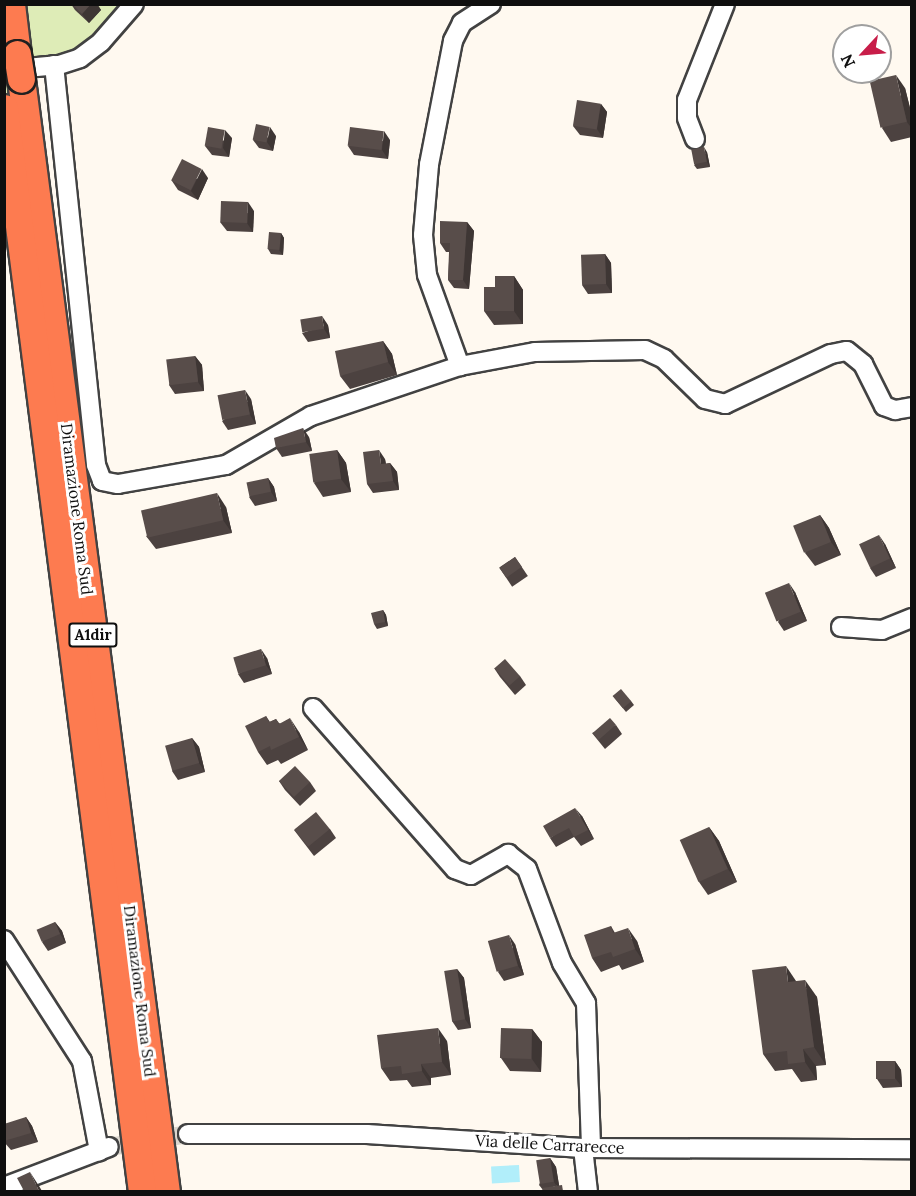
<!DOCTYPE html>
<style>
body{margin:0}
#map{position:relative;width:916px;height:1196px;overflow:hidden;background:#fff9f0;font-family:Lora,serif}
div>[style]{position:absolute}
.green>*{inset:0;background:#deecb7}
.water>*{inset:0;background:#b1eefa;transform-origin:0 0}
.minor-tunnel>*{height:18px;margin-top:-9px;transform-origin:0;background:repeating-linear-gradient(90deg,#dbd6ce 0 18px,transparent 0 27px)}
.roads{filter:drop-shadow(2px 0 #424242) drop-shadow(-2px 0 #424242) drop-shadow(0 2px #424242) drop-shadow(0 -2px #424242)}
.minor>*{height:18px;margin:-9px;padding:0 9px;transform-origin:9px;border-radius:9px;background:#fff}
.highway>*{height:27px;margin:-13.5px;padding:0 13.5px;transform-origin:13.5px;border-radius:13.5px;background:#fd7b50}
.bridges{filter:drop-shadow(2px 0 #202020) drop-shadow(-2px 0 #202020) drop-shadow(0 2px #202020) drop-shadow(0 -2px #202020)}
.highway-bridge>*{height:27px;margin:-13.5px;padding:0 13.5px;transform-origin:13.5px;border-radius:13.5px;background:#fd7b50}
.wall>*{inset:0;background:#4c4240;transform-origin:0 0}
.shaded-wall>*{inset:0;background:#3e3634}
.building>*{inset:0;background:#584d4a;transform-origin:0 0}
span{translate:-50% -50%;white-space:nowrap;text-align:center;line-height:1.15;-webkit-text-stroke:6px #fff;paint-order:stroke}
.shield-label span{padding:2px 4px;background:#fff;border:2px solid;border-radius:4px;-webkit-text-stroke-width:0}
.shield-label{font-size:15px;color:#0f0f0f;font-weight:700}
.street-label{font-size:16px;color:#0f0f0f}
.frame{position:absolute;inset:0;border:6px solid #0f0f0f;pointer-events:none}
.north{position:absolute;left:832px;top:24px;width:60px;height:60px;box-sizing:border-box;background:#fff;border:2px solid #9f9f9f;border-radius:50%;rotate:244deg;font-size:16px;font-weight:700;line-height:24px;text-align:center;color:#0f0f0f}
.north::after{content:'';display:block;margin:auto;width:21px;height:27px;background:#c81d49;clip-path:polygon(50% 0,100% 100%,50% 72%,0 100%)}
</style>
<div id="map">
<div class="green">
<div style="clip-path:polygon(5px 5px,134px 5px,101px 42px,21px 79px,5px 171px)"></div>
</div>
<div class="water">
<div style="left:519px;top:1165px;width:17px;height:28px;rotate:87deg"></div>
</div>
<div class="minor-tunnel">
<div style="left:109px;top:1147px;width:80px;rotate:-9.3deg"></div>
</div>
<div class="roads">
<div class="minor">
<div style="left:491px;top:4px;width:35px;rotate:147deg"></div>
<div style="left:462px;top:23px;width:20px;rotate:117deg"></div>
<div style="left:453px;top:41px;width:126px;rotate:101deg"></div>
<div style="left:429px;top:165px;width:70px;rotate:94.9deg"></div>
<div style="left:423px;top:235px;width:40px;rotate:84.3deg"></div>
<div style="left:427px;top:275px;width:97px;rotate:70.1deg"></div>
<div style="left:460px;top:366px;width:76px;rotate:-10.6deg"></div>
<div style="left:535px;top:352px;width:110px;rotate:-1deg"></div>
<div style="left:645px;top:350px;width:21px;rotate:25deg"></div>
<div style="left:664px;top:359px;width:57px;rotate:44.3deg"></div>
<div style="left:705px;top:399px;width:21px;rotate:14deg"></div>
<div style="left:725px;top:404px;width:117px;rotate:-25.3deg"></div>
<div style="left:831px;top:354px;width:16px;rotate:-11deg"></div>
<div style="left:847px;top:351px;width:21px;rotate:39deg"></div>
<div style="left:863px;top:364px;width:47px;rotate:63.4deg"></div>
<div style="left:884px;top:406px;width:12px;rotate:20deg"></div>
<div style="left:895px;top:410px;width:17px;rotate:-10deg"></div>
<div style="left:54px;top:65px;width:402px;rotate:84deg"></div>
<div style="left:96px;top:465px;width:17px;rotate:69deg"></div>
<div style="left:102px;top:481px;width:16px;rotate:11deg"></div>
<div style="left:118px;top:484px;width:110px;rotate:-10deg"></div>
<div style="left:226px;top:465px;width:98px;rotate:-30deg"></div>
<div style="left:311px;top:416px;width:157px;rotate:-18.6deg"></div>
<div style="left:4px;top:70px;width:55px;rotate:-5.2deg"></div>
<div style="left:59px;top:65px;width:22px;rotate:-18deg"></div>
<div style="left:80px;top:58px;width:26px;rotate:-37deg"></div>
<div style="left:101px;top:42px;width:50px;rotate:-49deg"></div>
<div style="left:695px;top:139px;width:22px;rotate:-111deg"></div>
<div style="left:687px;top:118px;width:18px;rotate:-90deg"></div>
<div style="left:687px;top:100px;width:103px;rotate:-68.4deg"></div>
<div style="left:841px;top:627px;width:41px;rotate:4.2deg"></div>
<div style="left:882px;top:630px;width:32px;rotate:-22deg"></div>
<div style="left:313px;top:708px;width:215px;rotate:48.6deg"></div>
<div style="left:455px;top:869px;width:17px;rotate:21deg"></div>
<div style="left:471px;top:875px;width:43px;rotate:-29.6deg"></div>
<div style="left:508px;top:854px;width:24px;rotate:38deg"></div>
<div style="left:527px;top:869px;width:100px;rotate:69.6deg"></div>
<div style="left:562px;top:963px;width:47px;rotate:59deg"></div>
<div style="left:586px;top:1003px;width:145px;rotate:88deg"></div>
<div style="left:4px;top:940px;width:144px;rotate:57.2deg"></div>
<div style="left:82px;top:1061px;width:92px;rotate:79.3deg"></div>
<div style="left:188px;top:1134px;width:179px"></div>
<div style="left:367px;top:1134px;width:216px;rotate:3.7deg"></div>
<div style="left:583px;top:1148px;width:329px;rotate:0.2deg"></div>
<div style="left:583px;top:1148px;width:44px;rotate:83.5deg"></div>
<div style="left:4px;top:1187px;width:112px;rotate:-20.9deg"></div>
</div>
<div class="highway">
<div style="left:11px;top:4px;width:50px;rotate:83.2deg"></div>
<div style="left:21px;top:79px;width:1122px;rotate:82.58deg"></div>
<div style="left:4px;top:108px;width:1093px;rotate:82.74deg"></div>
</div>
</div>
<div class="bridges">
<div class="highway-bridge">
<div style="left:17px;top:54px;width:25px;rotate:81deg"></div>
</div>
</div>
<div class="wall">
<div style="clip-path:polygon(71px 4px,97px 4px,101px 10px,89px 23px,75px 10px)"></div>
<div style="clip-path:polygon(905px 88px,912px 116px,912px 137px,891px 142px,882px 128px)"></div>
<div style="clip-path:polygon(601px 104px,607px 112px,603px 138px,580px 135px,573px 126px)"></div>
<div style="clip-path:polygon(276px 136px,273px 151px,259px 148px,253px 140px)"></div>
<div style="clip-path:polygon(232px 138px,229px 157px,212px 155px,205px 146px)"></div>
<div style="clip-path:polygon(390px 140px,388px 159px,354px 155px,348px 146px)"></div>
<div style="clip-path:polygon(707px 152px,710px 167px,697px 169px,694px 165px)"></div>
<div style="clip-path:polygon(208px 178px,198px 200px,178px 190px,172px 181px)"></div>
<div style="clip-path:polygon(254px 211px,253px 232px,227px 231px,220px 222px)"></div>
<div style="clip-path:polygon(467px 222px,474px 231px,469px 289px,454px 288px,448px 280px,449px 252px,446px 252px,440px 243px)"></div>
<div style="clip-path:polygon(281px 233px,284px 238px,283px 255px,271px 254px,268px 249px)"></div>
<div style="clip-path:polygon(605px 254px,611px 263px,612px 293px,588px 294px,582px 285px)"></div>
<div style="clip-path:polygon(514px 276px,523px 290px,523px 324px,494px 325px,484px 311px,495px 287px)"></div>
<div style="clip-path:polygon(328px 325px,330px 338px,308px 342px,302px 333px)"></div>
<div style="clip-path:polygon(383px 341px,392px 354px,397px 375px,350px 389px,340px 376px)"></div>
<div style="clip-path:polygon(195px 356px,202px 365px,204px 391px,175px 394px,169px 385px)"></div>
<div style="clip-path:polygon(251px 399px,256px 424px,228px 430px,222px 421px)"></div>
<div style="clip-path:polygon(309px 437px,312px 451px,282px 457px,276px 448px)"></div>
<div style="clip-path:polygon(337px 450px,346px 463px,351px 492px,323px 497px,314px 483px)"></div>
<div style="clip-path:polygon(385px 459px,386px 464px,390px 463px,397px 472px,399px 490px,373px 493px,367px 484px)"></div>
<div style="clip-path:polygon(268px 478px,274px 487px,277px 501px,255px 506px,249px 497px)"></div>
<div style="clip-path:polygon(226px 507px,232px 533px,156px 549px,146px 536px)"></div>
<div style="clip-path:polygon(820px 515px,829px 528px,841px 555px,815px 566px,805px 553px)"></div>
<div style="clip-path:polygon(885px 544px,896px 568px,876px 577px,870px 568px)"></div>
<div style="left:515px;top:557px;width:23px;height:19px;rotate:56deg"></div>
<div style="clip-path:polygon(795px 592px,807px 621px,784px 631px,778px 622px)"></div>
<div style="clip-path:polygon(383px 610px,386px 615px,388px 626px,377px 629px,374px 624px)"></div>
<div style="clip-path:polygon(267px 658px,272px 674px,244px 683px,238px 674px)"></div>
<div style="clip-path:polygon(494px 668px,520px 676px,526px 685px,515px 695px,500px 677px)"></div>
<div style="clip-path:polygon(613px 696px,631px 701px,634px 705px,626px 712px)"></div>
<div style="clip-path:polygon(266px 716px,270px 722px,276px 719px,279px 723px,299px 732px,308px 750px,281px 764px,278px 760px,267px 765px,258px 752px)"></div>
<div style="clip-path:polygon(616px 725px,622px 734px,605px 749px,592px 733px)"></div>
<div style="clip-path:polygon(192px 738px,199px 747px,205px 772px,178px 780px,172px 771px)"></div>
<div style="clip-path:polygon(279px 781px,310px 782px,316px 791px,300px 806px,285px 790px)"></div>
<div style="clip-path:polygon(582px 816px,594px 839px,581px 846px,574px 837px,556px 847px,550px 838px)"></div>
<div style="clip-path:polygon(709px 827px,719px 841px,737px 882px,708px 895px,699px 882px)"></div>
<div style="clip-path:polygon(330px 829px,336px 838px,314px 856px,294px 830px)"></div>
<div style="clip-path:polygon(55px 922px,62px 931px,66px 943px,48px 951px,42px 942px)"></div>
<div style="clip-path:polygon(611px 926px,615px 933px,637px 941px,644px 962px,622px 970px,619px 965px,601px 972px,592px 958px)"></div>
<div style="clip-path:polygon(515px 944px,524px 975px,504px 981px,498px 972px)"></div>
<div style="clip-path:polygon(457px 969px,464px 978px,471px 1028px,458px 1030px,452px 1021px)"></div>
<div style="clip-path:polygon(796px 981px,817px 997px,826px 1065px,816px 1066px,817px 1080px,801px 1082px,792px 1069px,775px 1071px,763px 1054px)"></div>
<div style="clip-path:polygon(532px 1029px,542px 1042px,541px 1072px,510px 1071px,501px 1058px)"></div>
<div style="clip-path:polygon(447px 1041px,451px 1075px,431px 1078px,431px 1085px,412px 1087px,407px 1080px,390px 1081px,381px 1068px)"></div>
<div style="clip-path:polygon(895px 1061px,901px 1070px,902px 1087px,883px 1088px,877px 1079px)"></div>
<div style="clip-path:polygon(26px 1117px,32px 1126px,38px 1142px,11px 1150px,4px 1142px)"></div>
<div style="clip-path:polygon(550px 1158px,556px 1167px,559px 1185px,543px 1190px,539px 1185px)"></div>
</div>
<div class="shaded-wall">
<div style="clip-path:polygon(91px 4px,97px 4px,101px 10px,89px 23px,82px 14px)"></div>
<div style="clip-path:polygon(896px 75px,905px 88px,912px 116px,912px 129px,907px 122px)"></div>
<div style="clip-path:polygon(601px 104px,607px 112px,603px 138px,597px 129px)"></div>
<div style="clip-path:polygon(270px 127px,276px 136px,273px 151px,267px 142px)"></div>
<div style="clip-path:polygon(225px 130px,232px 138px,229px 157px,223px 148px)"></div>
<div style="clip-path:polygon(384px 131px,390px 140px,388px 159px,382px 150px)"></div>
<div style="clip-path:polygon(704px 147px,707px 152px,710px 167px,707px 162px)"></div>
<div style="clip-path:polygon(202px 169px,208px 178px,198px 200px,191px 191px)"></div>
<div style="clip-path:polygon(248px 202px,254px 211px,253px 232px,247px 223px)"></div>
<div style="clip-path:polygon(467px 222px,474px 231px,469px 289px,463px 280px)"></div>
<div style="clip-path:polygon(281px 233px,284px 238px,283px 255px,279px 250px)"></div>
<div style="clip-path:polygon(605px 254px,611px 263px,612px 293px,606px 284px)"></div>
<div style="clip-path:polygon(514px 276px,523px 290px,523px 324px,514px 311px)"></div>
<div style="clip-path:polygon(322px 316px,328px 325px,330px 338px,324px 329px)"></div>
<div style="clip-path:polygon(383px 341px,392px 354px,397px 375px,388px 362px)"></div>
<div style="clip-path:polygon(195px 356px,202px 365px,204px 391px,198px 382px)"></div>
<div style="clip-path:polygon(245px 390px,251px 399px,256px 424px,250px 415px)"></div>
<div style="clip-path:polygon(303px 428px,309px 437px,312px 451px,306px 442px)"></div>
<div style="clip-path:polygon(337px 450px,346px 463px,351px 492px,341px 479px)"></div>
<div style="clip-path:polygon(379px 450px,385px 459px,387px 473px,381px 464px)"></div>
<div style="clip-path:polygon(390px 463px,397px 472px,399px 490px,393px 481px)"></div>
<div style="clip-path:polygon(268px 478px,274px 487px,277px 501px,271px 492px)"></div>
<div style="clip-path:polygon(217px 493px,226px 507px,232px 533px,223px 520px)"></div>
<div style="clip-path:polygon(820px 515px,829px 528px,841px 555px,831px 542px)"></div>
<div style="clip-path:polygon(879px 535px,885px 544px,896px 568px,890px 559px)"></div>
<div style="clip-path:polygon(789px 583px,795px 592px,807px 621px,801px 612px)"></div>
<div style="clip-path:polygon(383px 610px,386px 615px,388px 626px,385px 622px)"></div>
<div style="clip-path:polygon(261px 649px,267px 658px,272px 674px,266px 665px)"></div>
<div style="clip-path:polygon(290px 718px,299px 732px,308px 750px,299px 737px)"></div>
<div style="clip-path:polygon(192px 738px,199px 747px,205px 772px,199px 763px)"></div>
<div style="clip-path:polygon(575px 808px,582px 816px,594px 839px,588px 830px)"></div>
<div style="clip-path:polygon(709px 827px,719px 841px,737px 882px,728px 869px)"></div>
<div style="clip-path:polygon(55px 922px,62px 931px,66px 943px,60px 934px)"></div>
<div style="clip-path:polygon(628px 928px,637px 941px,644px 962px,635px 949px)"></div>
<div style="clip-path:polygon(509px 935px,515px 944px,524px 975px,518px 966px)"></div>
<div style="clip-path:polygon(786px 966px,798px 984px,788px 982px)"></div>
<div style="clip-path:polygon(457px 969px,464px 978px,471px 1028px,465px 1019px)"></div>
<div style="clip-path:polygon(805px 980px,817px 997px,826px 1065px,814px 1047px)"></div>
<div style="clip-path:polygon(438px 1028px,447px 1041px,451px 1075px,442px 1062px)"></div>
<div style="clip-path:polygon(532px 1029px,542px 1042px,541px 1072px,532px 1059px)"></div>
<div style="clip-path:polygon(803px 1049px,816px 1066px,817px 1080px,805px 1062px)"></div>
<div style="clip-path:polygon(895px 1061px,901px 1070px,902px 1087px,895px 1078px)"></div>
<div style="clip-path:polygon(421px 1064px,431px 1078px,431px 1085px,422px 1071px)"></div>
<div style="clip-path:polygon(26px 1117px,32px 1126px,38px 1142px,31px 1133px)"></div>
<div style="clip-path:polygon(550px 1158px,556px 1167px,560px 1191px,554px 1182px)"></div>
<div style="clip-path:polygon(30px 1172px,39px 1186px,42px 1191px,39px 1191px)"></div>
</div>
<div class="building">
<div style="clip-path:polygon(72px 4px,91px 4px,82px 14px)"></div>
<div style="left:896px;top:75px;width:48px;height:27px;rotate:77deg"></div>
<div style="left:577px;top:100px;width:24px;height:26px;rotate:9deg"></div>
<div style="left:256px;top:124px;width:14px;height:16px;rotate:12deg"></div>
<div style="left:208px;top:127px;width:17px;height:19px;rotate:10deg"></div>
<div style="left:350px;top:127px;width:34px;height:19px;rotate:7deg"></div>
<div style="left:704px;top:147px;width:15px;height:13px;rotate:79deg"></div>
<div style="left:182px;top:159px;width:22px;height:24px;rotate:27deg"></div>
<div style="left:221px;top:201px;width:27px;height:21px;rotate:2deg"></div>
<div style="clip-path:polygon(440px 221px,467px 222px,463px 280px,448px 280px,450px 243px,440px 243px)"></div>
<div style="left:269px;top:232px;width:12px;height:17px;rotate:5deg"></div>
<div style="left:605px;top:254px;width:30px;height:24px;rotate:88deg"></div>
<div style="clip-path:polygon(495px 276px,514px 276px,514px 311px,484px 311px,484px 287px,495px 287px)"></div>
<div style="left:322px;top:316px;width:13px;height:22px;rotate:81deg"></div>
<div style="clip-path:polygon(383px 341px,388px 362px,340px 376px,335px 351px)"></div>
<div style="left:195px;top:356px;width:26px;height:29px;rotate:83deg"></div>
<div style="left:245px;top:390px;width:25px;height:28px;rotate:79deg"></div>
<div style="clip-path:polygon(303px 428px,306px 442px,276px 448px,274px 438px)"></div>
<div style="left:337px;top:450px;width:29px;height:28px;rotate:82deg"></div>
<div style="clip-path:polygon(379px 450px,381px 464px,390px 463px,393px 481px,367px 484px,363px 452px)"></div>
<div style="left:268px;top:478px;width:14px;height:22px;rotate:78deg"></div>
<div style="left:217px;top:493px;width:28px;height:78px;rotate:77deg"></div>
<div style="left:820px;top:515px;width:29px;height:29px;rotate:68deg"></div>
<div style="left:879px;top:535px;width:26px;height:22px;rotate:65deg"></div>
<div style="left:515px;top:557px;width:12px;height:19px;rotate:55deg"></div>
<div style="left:789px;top:583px;width:31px;height:26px;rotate:68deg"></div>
<div style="clip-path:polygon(383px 610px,385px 622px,374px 624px,371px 613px)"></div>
<div style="left:261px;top:649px;width:17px;height:29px;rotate:73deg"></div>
<div style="left:505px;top:659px;width:23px;height:14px;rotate:49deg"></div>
<div style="left:621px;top:689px;width:16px;height:11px;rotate:50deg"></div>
<div style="clip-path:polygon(266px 716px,269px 722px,276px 719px,279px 724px,290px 718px,299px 737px,271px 750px,270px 746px,258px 752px,245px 726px)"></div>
<div style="left:610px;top:718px;width:9px;height:23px;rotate:49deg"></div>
<div style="left:192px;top:738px;width:26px;height:28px;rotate:74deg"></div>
<div style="left:295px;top:766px;width:22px;height:22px;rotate:47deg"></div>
<div style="clip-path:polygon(575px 808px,588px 830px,574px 837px,569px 828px,550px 838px,543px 826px)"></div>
<div style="left:316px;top:812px;width:22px;height:28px;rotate:51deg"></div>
<div style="left:709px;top:827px;width:46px;height:32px;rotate:66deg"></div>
<div style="left:55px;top:922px;width:13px;height:20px;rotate:67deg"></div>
<div style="clip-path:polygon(611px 926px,613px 933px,628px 928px,635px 949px,613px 957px,611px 952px,592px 958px,584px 935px)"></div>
<div style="left:509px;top:935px;width:32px;height:22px;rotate:74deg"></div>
<div style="clip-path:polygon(786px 966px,788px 982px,805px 980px,814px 1047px,803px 1049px,805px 1062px,788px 1064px,787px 1051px,763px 1054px,752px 970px)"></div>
<div style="left:457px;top:969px;width:51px;height:13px;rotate:81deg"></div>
<div style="clip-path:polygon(438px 1028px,442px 1062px,421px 1064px,422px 1071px,402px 1074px,401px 1066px,381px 1068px,377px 1035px)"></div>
<div style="left:501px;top:1028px;width:31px;height:30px;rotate:2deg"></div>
<div style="left:876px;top:1061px;width:19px;height:18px"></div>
<div style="clip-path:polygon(26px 1117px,31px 1133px,4px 1141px,4px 1124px)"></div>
<div style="left:550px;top:1158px;width:24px;height:14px;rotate:81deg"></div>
<div style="clip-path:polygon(30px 1172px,39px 1191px,24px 1191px,17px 1178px)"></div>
<div style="clip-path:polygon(562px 1185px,563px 1191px,543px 1191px,542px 1188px)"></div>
</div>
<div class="shield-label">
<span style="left:93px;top:635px">A1dir</span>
</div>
<div class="street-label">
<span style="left:77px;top:509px;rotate:83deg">Diramazione Roma Sud</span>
<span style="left:140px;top:991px;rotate:83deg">Diramazione Roma Sud</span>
<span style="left:550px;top:1144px;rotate:3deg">Via delle Carrarecce</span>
</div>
<div class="frame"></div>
<div class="north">N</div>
</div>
